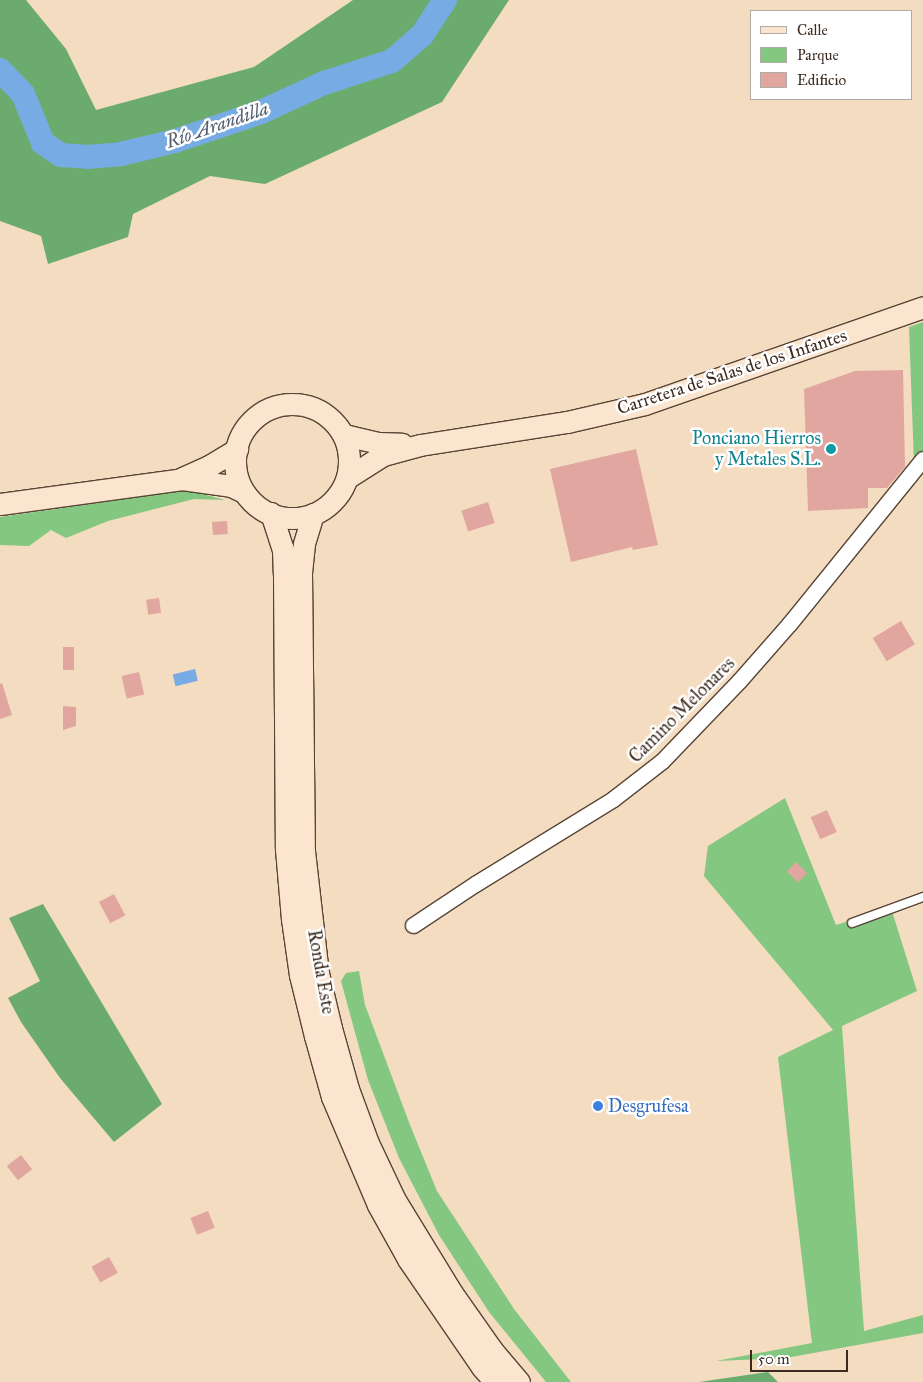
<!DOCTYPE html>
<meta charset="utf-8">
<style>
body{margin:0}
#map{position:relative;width:923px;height:1382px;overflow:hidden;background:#f4dcc0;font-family:"IM FELL Great Primer",serif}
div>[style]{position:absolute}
.green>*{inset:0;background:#84c780}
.forest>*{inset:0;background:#6bac6e}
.water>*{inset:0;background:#77abe4;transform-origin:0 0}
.river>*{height:24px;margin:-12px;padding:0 12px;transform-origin:12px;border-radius:12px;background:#77abe4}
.building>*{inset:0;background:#e1a6a0;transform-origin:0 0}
.roads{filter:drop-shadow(1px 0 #574536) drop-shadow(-1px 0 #574536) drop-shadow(0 1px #574536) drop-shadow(0 -1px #574536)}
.lane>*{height:8px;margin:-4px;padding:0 4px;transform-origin:4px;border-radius:4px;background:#fff}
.street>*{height:15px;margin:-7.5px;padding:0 7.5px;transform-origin:7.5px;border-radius:7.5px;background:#fff}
.secondary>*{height:21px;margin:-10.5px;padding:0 10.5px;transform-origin:10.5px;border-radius:10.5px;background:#fbe5cf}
.secondary>.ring{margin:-10.5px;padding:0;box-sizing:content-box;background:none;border:21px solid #fbe5cf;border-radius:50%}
.dots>*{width:14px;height:14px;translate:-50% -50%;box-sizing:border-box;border:2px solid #fff;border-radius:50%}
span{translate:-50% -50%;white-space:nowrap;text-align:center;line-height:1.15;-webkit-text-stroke:5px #fff;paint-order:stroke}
.street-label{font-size:18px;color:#3b2a1e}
.culture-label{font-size:18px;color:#0d838f}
.right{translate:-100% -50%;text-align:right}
.shop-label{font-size:18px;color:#366cbe}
.left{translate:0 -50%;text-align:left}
.water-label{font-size:19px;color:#535e6d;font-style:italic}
.legend{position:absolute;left:750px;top:10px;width:162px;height:90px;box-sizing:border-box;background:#fff;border:1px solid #b1aaa5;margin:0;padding:6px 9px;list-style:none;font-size:15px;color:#3b2a1e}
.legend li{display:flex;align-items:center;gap:10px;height:25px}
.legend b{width:25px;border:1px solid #b1aaa5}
.scale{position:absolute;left:750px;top:1350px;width:98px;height:22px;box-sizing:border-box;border:2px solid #3b2a1e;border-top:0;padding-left:6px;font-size:15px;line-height:18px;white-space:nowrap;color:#3b2a1e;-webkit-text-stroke:4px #fff;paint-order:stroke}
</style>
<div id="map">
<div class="green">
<div style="clip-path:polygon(923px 322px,923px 454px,914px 464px,909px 327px)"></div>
<div style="clip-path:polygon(188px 490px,225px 500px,194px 499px,108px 521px,66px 538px,51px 530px,29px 546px,0 545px,0 517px)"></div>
<div style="clip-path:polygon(785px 798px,836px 925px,891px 908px,917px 991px,842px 1026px,864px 1331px,923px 1315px,923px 1333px,786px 1358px,716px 1361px,812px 1343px,778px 1057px,833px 1030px,704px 876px,708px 846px)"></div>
<div style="clip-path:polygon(359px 971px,365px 1005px,410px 1125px,437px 1191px,514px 1309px,571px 1382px,546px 1382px,489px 1312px,439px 1235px,399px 1158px,368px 1080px,341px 981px,346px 973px)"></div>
</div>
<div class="forest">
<div style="clip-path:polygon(0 0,26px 0,66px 49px,96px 110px,254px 67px,353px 0,509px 0,442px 102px,265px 184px,210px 176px,133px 214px,128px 237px,48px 264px,41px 236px,0 221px)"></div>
<div style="clip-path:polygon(43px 904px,162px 1104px,114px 1142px,60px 1078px,21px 1022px,8px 998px,40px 981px,9px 918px)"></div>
<div style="clip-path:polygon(768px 1372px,778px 1382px,699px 1382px)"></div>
</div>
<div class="water">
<div style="left:195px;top:669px;width:12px;height:23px;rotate:76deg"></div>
</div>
<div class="river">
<div style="left:0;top:70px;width:33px;rotate:46deg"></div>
<div style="left:23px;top:94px;width:53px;rotate:67.8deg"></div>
<div style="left:43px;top:143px;width:22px;rotate:34deg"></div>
<div style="left:61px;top:155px;width:27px;rotate:4deg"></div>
<div style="left:88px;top:157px;width:33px;rotate:-5deg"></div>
<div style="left:121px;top:154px;width:56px;rotate:-13.5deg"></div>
<div style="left:175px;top:141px;width:91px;rotate:-18.6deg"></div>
<div style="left:261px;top:112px;width:69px;rotate:-24.7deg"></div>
<div style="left:324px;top:83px;width:71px;rotate:-17.9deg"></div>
<div style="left:392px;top:61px;width:40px;rotate:-41deg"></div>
<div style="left:422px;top:35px;width:42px;rotate:-56.7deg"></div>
</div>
<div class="building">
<div style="clip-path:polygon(903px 370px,905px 467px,887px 488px,868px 488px,868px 508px,808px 511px,804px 389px,855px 371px)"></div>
<div style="clip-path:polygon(636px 449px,658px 545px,633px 550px,632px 547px,571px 562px,550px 469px)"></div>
<div style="left:488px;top:502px;width:22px;height:28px;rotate:72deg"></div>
<div style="left:227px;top:521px;width:13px;height:15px;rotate:86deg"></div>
<div style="left:159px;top:598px;width:15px;height:13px;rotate:82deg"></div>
<div style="left:901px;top:621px;width:27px;height:33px;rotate:59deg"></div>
<div style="left:63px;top:647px;width:11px;height:23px"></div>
<div style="left:139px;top:672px;width:23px;height:18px;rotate:77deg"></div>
<div style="clip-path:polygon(2px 683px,12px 715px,0 719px,0 684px)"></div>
<div style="clip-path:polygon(63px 706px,76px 707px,76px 726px,63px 730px)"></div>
<div style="left:827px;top:810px;width:24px;height:18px;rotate:66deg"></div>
<div style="left:796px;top:862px;width:16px;height:13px;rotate:45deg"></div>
<div style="left:114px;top:894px;width:24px;height:17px;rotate:62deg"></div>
<div style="left:21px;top:1155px;width:18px;height:18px;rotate:52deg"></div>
<div style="left:208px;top:1211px;width:18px;height:19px;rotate:68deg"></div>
<div style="left:109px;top:1257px;width:18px;height:20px;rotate:61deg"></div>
</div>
<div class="roads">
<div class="lane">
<div style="left:852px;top:923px;width:76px;rotate:-20.1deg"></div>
</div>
<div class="street">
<div style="left:413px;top:925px;width:74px;rotate:-33.5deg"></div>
<div style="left:475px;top:884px;width:162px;rotate:-31.6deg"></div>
<div style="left:613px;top:799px;width:62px;rotate:-37.8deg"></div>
<div style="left:662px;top:761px;width:111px;rotate:-46.1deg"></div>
<div style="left:739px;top:681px;width:77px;rotate:-48.7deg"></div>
<div style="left:790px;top:623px;width:211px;rotate:-51deg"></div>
</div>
<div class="secondary">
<div class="ring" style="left:235px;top:404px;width:93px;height:93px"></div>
<div style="left:344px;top:435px;width:35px;rotate:13deg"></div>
<div style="left:378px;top:443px;width:24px;rotate:2deg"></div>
<div style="left:182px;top:478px;width:30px;rotate:-24deg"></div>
<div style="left:209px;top:466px;width:33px;rotate:-31deg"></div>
<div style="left:347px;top:478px;width:43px;rotate:-32.6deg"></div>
<div style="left:383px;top:455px;width:38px;rotate:-15deg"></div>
<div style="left:420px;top:445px;width:149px;rotate:-8.9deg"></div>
<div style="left:567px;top:422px;width:80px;rotate:-13deg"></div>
<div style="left:645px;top:404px;width:294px;rotate:-19.2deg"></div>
<div style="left:0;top:504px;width:184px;rotate:-7.8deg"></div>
<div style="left:182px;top:479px;width:49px;rotate:8.1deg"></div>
<div style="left:231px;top:486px;width:14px;rotate:25deg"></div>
<div style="left:271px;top:513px;width:38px;rotate:72deg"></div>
<div style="left:283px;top:549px;width:25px;rotate:88deg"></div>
<div style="left:284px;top:574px;width:275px;rotate:89.6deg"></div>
<div style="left:286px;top:849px;width:70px;rotate:85.1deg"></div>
<div style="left:292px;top:919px;width:57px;rotate:81.9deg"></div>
<div style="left:300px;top:975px;width:63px;rotate:76.2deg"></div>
<div style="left:315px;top:1036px;width:63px;rotate:74.4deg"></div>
<div style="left:332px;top:1097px;width:117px;rotate:66.9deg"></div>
<div style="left:378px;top:1205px;width:62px;rotate:60.9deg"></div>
<div style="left:408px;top:1259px;width:131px;rotate:55.6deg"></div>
<div style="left:482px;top:1367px;width:20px;rotate:49deg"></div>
<div style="left:313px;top:514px;width:31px;rotate:107deg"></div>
<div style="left:304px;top:544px;width:28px;rotate:96deg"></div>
<div style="left:301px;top:572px;width:279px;rotate:89.4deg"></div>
<div style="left:304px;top:851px;width:123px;rotate:83.5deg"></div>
<div style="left:318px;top:973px;width:57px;rotate:76.7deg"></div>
<div style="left:331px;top:1028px;width:63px;rotate:74.4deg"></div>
<div style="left:348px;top:1089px;width:58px;rotate:69.7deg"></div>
<div style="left:368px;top:1143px;width:63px;rotate:64.7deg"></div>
<div style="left:395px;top:1200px;width:109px;rotate:58.5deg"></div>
<div style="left:452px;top:1293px;width:70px;rotate:54.9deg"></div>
<div style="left:492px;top:1350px;width:42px;rotate:49.8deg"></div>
</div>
</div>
<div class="dots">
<div style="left:831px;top:449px;background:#0f9aa8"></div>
<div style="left:598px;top:1106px;background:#3f7fe0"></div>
</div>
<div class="street-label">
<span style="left:732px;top:372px;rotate:-18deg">Carretera de Salas de los Infantes</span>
<span style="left:682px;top:710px;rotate:-45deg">Camino Melonares</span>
<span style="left:321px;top:972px;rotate:80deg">Ronda Este</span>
</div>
<div class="culture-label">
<span class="right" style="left:821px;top:449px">Ponciano Hierros<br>y Metales S.L.</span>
</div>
<div class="shop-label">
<span class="left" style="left:608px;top:1106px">Desgrufesa</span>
</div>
<div class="water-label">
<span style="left:217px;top:125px;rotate:-19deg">Río Arandilla</span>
</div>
<ul class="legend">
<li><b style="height:6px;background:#fbe5cf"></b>Calle</li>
<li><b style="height:14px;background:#84c780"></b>Parque</li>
<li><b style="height:14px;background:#e1a6a0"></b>Edificio</li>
</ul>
<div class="scale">50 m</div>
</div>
